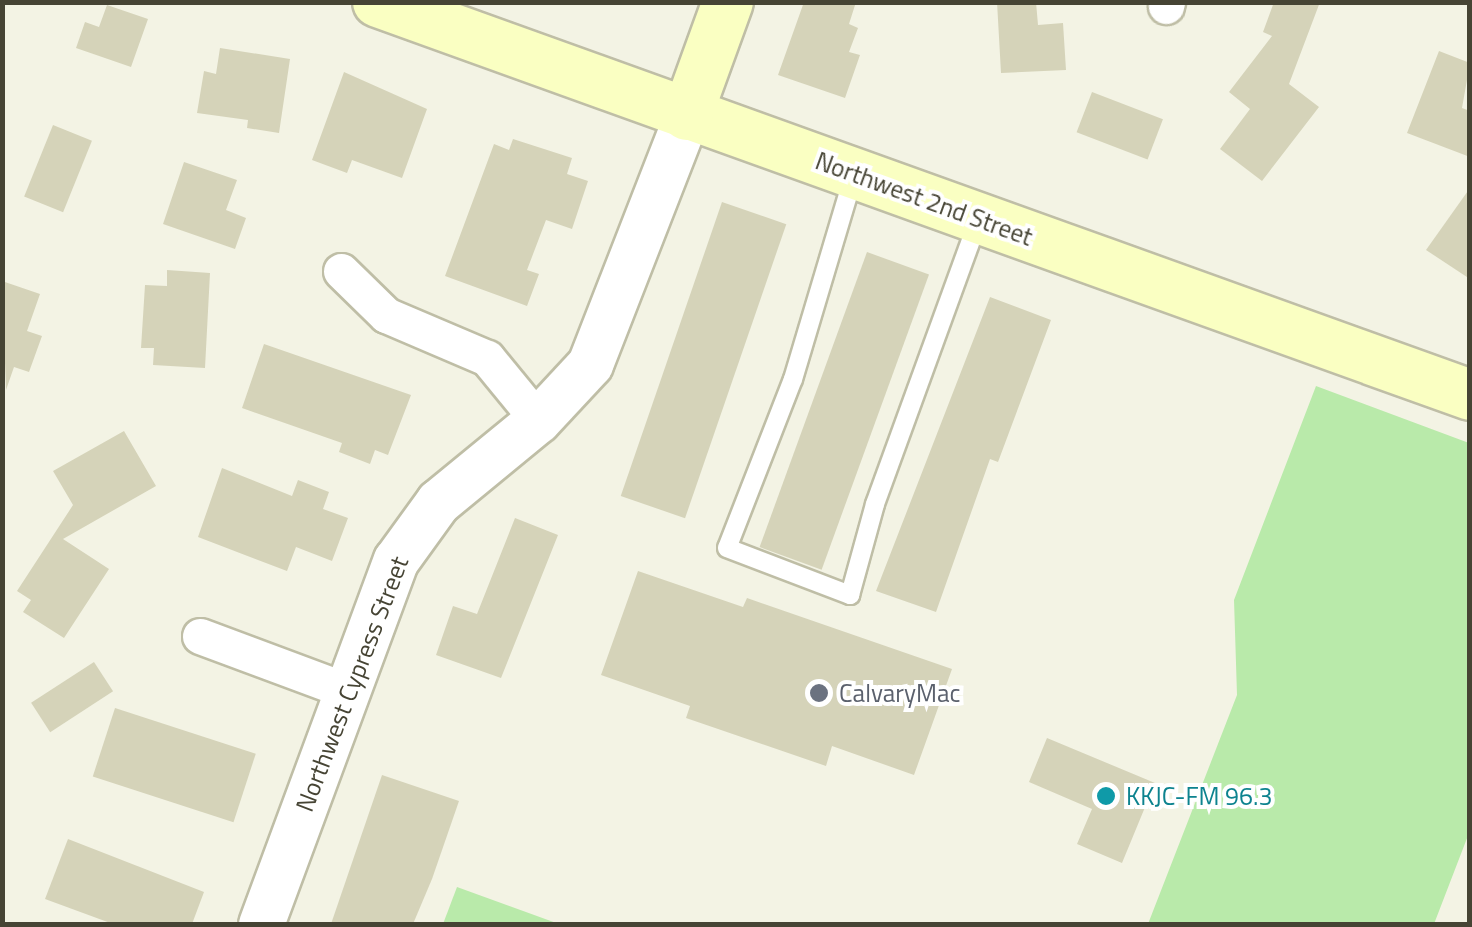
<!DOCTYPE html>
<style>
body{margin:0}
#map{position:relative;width:1472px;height:927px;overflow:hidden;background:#f3f3e4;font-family:"Titillium Web",sans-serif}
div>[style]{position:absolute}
.green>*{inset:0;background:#b9eaaa}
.building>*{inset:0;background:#d5d3b9;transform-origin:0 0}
.roads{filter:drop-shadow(2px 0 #bfbea6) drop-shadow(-2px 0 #bfbea6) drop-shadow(0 2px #bfbea6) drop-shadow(0 -2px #bfbea6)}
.service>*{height:18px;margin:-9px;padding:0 9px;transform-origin:9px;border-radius:9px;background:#fff}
.minor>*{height:35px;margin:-17.5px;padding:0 17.5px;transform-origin:17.5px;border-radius:17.5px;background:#fff}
.tertiary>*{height:45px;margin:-22.5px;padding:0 22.5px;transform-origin:22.5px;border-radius:22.5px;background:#fff}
.secondary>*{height:50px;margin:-25px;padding:0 25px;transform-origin:25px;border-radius:25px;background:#faffc2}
.dots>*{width:28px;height:28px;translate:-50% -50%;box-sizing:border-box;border:5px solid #fff;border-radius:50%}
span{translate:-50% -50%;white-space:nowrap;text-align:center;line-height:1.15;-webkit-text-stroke:8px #fff;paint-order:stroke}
.street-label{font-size:25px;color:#464434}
.worship-label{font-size:25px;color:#5b616d}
.left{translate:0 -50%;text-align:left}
.culture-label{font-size:25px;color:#0d838f}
.frame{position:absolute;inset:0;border:5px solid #464434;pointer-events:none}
</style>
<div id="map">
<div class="green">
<div style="clip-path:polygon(1316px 386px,1469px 443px,1469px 833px,1434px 924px,1148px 924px,1237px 695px,1234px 600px)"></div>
<div style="clip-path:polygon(457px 887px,559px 924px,443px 924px)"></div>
</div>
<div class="building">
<div style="clip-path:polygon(804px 2px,856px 2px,849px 24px,858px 28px,849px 52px,860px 55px,845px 98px,778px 75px)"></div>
<div style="clip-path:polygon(997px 2px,1036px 2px,1038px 25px,1063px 23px,1066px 70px,1001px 73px)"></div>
<div style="clip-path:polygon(1274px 2px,1320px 2px,1289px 84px,1319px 107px,1262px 181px,1220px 149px,1250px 109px,1229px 92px,1272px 36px,1263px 32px)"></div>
<div style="clip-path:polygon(107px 5px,148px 19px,131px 67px,76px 48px,85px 22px,99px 27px)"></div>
<div style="clip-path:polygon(220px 48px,290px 59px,279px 133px,247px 128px,248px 120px,197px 113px,204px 71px,216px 74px)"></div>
<div style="clip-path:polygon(1439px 51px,1470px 63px,1462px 108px,1470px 111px,1470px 157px,1407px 133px)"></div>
<div style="clip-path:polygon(344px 72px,427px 109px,402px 178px,352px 160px,347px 173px,312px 160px)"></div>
<div style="left:1092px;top:92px;width:76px;height:43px;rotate:21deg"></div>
<div style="left:53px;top:125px;width:42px;height:77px;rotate:22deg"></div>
<div style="clip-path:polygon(513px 139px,572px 158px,567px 174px,588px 181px,572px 229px,546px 220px,527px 270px,539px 274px,527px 306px,445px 276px,494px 144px,509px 150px)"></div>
<div style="clip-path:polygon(184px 162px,237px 180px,226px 210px,246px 218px,235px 249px,163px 224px)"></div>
<div style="clip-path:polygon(1470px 188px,1470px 279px,1426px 250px)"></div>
<div style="left:722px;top:202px;width:68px;height:311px;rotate:19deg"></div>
<div style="left:867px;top:252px;width:66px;height:314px;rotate:20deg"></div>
<div style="clip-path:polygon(167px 270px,210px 273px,205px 368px,153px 365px,154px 348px,141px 348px,145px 285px,167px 286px)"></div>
<div style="clip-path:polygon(2px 281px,40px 294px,27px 331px,42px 336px,29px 372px,14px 367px,6px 390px)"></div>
<div style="clip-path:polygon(990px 297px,1051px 320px,998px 462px,990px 459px,936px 612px,876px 591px)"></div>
<div style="clip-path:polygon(264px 344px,411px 395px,388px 455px,375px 450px,370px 464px,339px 452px,342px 443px,242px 408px)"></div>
<div style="clip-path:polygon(124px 431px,156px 486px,63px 539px,109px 569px,64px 638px,23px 612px,31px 600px,17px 591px,73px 505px,53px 471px)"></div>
<div style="clip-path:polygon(222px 468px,292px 496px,298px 480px,329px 492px,323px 509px,348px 518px,332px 561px,296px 547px,287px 571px,198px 537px)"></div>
<div style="clip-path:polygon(515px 518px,558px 535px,501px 678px,436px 655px,453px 606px,477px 614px)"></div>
<div style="clip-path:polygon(638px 571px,743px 607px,747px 598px,952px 669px,914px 775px,832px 746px,826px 766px,686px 718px,690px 706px,601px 675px)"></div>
<div style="left:94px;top:662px;width:35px;height:75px;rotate:57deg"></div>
<div style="left:115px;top:708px;width:148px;height:72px;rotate:18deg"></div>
<div style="clip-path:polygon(1047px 738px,1155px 783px,1122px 863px,1077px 844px,1092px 809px,1029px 782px)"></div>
<div style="clip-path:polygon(382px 775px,459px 801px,432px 879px,413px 924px,331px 924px)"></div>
<div style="clip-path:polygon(68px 839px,204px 892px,192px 924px,113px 924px,45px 899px)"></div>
</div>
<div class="roads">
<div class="service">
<div style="left:853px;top:178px;width:210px;rotate:106.6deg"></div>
<div style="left:793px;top:379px;width:181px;rotate:111.3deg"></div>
<div style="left:727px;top:548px;width:132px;rotate:20.9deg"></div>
<div style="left:850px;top:595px;width:94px;rotate:-74.6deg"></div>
<div style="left:875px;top:504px;width:303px;rotate:-70deg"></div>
</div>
<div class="minor">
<div style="left:1166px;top:6px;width:4px;rotate:-76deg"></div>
<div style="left:341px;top:271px;width:63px;rotate:44.4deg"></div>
<div style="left:386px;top:315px;width:110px;rotate:23.1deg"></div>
<div style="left:487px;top:358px;width:80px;rotate:50.6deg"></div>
<div style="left:200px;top:636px;width:158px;rotate:20.4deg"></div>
</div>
<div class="tertiary">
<div style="left:261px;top:924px;width:388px;rotate:-69.7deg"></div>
<div style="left:396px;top:560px;width:72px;rotate:-54.1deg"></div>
<div style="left:438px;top:502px;width:129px;rotate:-39.4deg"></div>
<div style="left:538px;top:420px;width:76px;rotate:-47.1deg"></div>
<div style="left:590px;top:364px;width:267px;rotate:-68.7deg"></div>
</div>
<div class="secondary">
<div style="left:378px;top:2px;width:1161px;rotate:19.79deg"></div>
<div style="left:687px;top:115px;width:120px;rotate:-70.1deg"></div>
</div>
</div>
<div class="dots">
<div style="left:819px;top:693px;background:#6b7280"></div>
<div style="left:1106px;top:796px;background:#0f9aa8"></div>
</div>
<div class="street-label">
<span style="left:924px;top:199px;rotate:20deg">Northwest 2nd Street</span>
<span style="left:352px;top:684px;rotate:-69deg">Northwest Cypress Street</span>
</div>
<div class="worship-label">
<span class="left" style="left:839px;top:693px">CalvaryMac</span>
</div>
<div class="culture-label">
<span class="left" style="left:1126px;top:796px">KKJC-FM 96.3</span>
</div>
<div class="frame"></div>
</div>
